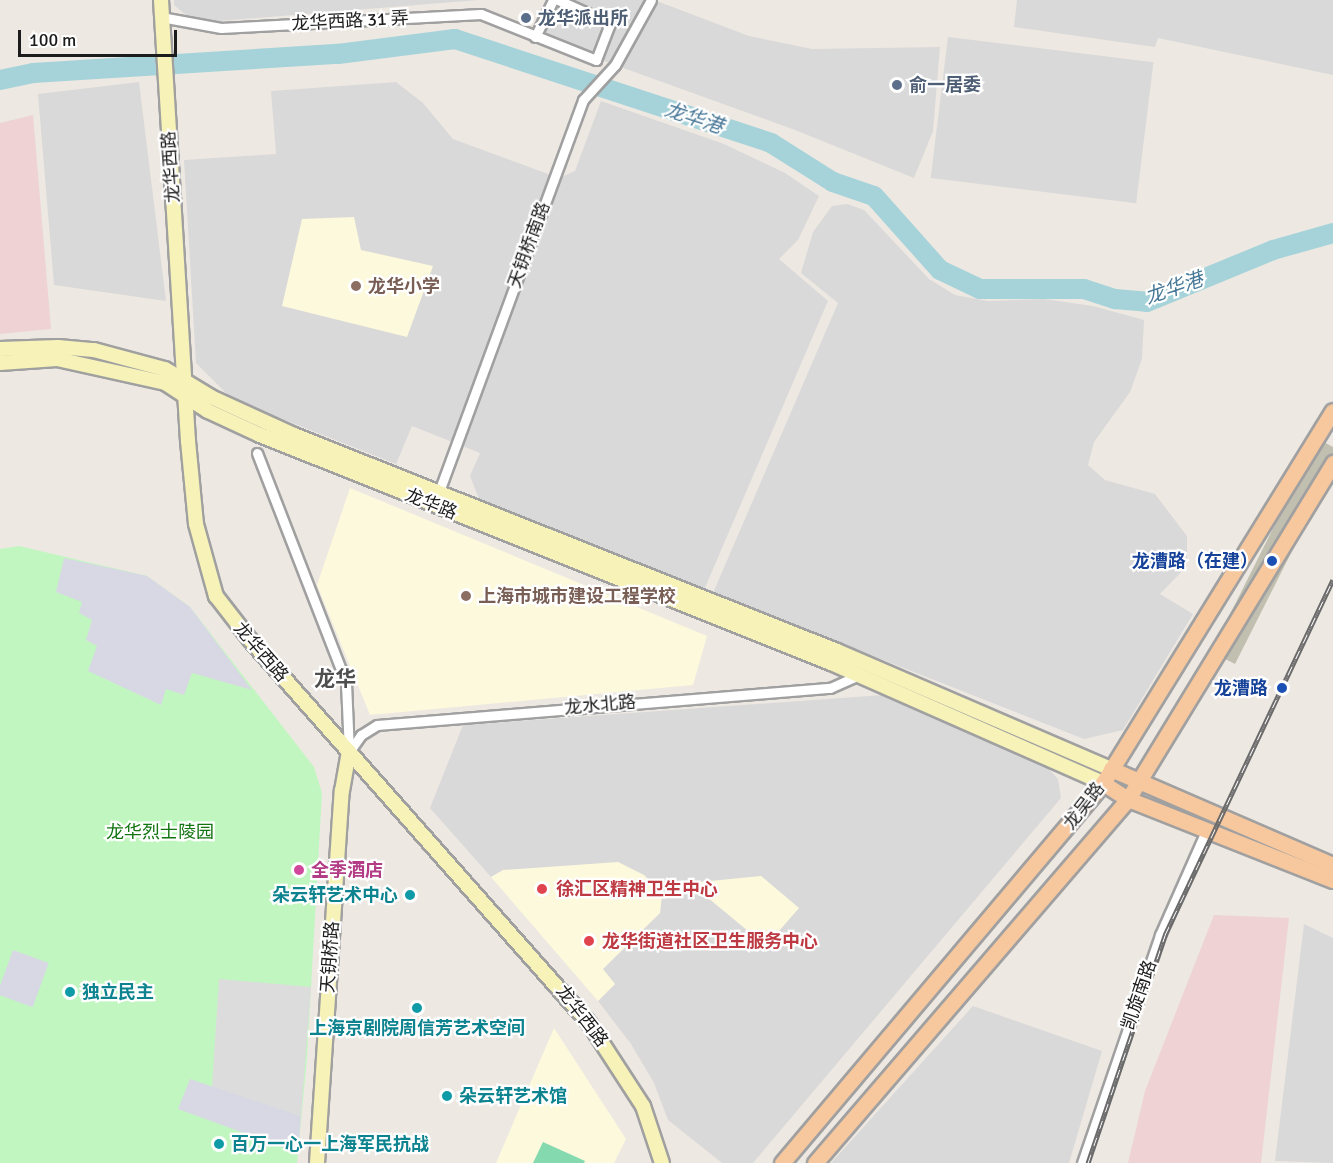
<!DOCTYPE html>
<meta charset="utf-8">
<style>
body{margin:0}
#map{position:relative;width:1333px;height:1163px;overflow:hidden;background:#ede8e2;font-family:Signika,"Noto Sans SC",sans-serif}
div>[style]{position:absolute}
.residential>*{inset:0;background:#dad9d9;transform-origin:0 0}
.commercial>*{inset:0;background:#eed2d4}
.education>*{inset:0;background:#fdf9dc}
.construction>*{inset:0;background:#c1bfaf}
.park>*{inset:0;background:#c2f6c1}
.pitch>*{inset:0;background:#84d9af}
.parking>*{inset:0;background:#dcdcdc}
.plaza>*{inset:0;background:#d7d8e3;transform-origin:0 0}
.river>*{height:20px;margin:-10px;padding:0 10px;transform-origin:10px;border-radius:10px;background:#a5d3d9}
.roads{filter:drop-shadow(2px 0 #a0a0a0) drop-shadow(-2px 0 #a0a0a0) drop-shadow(0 2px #a0a0a0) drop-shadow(0 -2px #a0a0a0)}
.street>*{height:9px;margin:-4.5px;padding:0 4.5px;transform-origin:4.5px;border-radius:4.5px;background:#fff}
.secondary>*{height:14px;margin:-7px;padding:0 7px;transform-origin:7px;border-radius:7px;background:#f6f2b8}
.primary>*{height:15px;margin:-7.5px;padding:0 7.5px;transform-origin:7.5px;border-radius:7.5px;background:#f7c79e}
.rail>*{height:5px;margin-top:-2.5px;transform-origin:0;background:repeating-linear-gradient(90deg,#fff 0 9px,#6a6a6a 0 18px);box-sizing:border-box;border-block:2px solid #6a6a6a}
.dots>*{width:16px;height:16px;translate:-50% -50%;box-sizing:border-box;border:3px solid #fff;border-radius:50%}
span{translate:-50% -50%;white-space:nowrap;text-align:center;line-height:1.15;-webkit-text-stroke:4.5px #fff;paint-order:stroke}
.service-label{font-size:18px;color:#4e5e75;font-weight:700}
.left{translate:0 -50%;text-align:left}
.street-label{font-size:18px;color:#1c1c1c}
.education-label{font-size:18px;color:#785e54;font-weight:700}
.transit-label{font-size:18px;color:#164399;font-weight:700}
.right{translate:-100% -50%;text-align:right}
.park-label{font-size:18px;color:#137411}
.hotel-label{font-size:18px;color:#b23c85;font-weight:700}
.health-label{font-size:18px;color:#be3a42;font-weight:700}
.culture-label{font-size:18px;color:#0d838f;font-weight:700}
.water-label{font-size:20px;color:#487897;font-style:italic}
.quarter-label{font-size:21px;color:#4f4f4f;font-weight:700}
.scale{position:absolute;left:18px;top:30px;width:159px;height:27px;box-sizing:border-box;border:3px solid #1c1c1c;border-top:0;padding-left:8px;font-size:18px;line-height:21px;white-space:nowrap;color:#1c1c1c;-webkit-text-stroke:4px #fff;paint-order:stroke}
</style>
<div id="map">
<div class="residential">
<div style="clip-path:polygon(174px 0,478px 0,207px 22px,188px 17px,174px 5px)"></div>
<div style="clip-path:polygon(557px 0,654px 0,749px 36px,812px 49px,940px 47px,933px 131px,914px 178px,795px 130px,543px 39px)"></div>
<div style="clip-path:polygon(1017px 0,1333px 0,1333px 75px,1158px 38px,1155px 47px,1014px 27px)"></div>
<div style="left:948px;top:37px;width:207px;height:142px;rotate:7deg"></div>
<div style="clip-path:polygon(139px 82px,166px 301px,54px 285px,38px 94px)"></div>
<div style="clip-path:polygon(396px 82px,423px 103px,453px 139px,559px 178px,575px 171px,601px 101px,724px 144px,785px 173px,819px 196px,798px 240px,779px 259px,828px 301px,704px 590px,479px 499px,470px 476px,480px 453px,412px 426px,396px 464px,232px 399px,196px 363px,184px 160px,276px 154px,271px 91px)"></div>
<div style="clip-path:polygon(847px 204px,864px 210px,929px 279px,955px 295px,988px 301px,1044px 299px,1093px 306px,1144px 320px,1142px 359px,1130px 392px,1094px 442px,1088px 465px,1105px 480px,1155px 494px,1187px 536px,1187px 566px,1160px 594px,1193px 614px,1123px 730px,1084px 739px,713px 593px,838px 303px,801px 273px,813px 232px,832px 206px)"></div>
<div style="clip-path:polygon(883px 695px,1045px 765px,1058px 779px,1061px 798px,753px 1163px,722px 1163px,668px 1120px,654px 1083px,631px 1044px,598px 1001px,615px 984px,602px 969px,660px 913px,662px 894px,644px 875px,504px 870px,491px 877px,430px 808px,463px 725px)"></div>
<div style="clip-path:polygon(1304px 924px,1333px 938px,1333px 1163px,1275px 1161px)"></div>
<div style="clip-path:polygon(973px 1006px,1102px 1051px,1069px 1163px,831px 1163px)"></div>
</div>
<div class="commercial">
<div style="clip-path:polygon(33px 115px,51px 329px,0 334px,0 123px)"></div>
<div style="clip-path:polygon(1214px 915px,1289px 918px,1261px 1163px,1128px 1163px,1145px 1091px)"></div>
</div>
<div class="education">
<div style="clip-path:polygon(354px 217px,361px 250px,433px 266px,407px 337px,282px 306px,302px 219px)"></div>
<div style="clip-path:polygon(350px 488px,707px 636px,693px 685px,370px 715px,317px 585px)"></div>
<div style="clip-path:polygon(618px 862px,644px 875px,662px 894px,660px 913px,603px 969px,615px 984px,598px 1001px,491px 877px,503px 870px)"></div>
<div style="clip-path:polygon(761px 876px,799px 908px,766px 946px,690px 883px)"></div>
<div style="clip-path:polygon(554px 1028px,626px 1139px,614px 1163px,496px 1163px)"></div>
</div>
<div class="construction">
<div style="clip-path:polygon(1318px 439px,1333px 447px,1333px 470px,1235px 664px,1211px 652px)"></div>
</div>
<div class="park">
<div style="clip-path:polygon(19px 546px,147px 576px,190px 607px,314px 767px,322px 793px,307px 1058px,297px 1163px,0 1163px,0 549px)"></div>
</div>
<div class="pitch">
<div style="clip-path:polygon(543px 1142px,585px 1161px,584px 1163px,533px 1163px)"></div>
</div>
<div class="parking">
<div style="clip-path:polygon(219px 979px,311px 987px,301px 1116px,212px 1087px)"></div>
</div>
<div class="plaza">
<div style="clip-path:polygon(64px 558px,147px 576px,190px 607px,252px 690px,192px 673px,184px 695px,166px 689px,161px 705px,88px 671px,97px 646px,86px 640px,92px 620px,79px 613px,82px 602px,56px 592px)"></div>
<div style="left:13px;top:950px;width:38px;height:47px;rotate:20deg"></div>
<div style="clip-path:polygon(190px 1079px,301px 1116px,298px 1153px,178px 1109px)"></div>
</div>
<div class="river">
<div style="left:0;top:80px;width:34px;rotate:-12deg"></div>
<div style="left:33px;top:73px;width:306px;rotate:-3.6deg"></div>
<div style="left:338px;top:54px;width:118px;rotate:-7.3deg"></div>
<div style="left:455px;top:39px;width:333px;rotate:18.2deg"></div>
<div style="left:771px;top:143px;width:73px;rotate:32.2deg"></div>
<div style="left:833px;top:182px;width:43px;rotate:18.9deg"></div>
<div style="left:874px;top:196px;width:99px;rotate:48.3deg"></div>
<div style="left:940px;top:270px;width:44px;rotate:25.4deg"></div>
<div style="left:980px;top:289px;width:104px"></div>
<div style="left:1084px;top:289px;width:33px;rotate:18deg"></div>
<div style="left:1115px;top:299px;width:32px;rotate:5deg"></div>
<div style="left:1147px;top:302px;width:136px;rotate:-22.4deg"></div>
<div style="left:1273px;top:250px;width:62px;rotate:-15.8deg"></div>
</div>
<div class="roads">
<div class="street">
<div style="left:161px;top:17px;width:61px;rotate:10.4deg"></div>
<div style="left:221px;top:28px;width:260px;rotate:-3.1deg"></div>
<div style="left:481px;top:14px;width:124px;rotate:21.8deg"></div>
<div style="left:596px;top:60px;width:40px;rotate:-69deg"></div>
<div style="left:610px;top:23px;width:57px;rotate:-156.1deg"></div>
<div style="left:535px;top:37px;width:41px;rotate:-64.1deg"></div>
<div style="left:257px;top:453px;width:247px;rotate:68.8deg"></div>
<div style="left:346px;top:683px;width:69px;rotate:87.5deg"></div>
<div style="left:437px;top:497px;width:423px;rotate:-69.8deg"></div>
<div style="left:583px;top:100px;width:47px;rotate:-47.6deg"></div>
<div style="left:615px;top:65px;width:74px;rotate:-61deg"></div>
<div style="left:349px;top:752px;width:21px;rotate:-55deg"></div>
<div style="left:361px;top:735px;width:19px;rotate:-32deg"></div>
<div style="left:377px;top:725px;width:455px;rotate:-4.7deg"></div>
<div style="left:830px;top:688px;width:34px;rotate:-24deg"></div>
<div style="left:1082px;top:1163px;width:241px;rotate:-71.1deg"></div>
<div style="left:1160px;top:935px;width:114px;rotate:-66.1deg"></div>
</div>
<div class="secondary">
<div style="left:161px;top:0;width:442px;rotate:86.5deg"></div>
<div style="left:188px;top:441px;width:83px;rotate:84.5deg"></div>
<div style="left:196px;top:524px;width:75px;rotate:74.5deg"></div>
<div style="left:216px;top:596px;width:57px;rotate:52.1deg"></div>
<div style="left:251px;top:641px;width:510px;rotate:48.5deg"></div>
<div style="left:589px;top:1023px;width:99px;rotate:57deg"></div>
<div style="left:643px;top:1106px;width:60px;rotate:71.6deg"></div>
<div style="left:0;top:349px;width:58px;rotate:-2deg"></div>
<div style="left:58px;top:347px;width:36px;rotate:5deg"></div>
<div style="left:94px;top:350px;width:73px;rotate:15deg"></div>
<div style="left:165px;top:369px;width:54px;rotate:31.3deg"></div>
<div style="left:211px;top:397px;width:91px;rotate:24.6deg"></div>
<div style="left:294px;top:435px;width:584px;rotate:21.69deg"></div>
<div style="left:837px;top:651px;width:298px;rotate:23.3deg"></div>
<div style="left:0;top:363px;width:57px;rotate:-4deg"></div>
<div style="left:57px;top:359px;width:111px;rotate:12.5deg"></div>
<div style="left:165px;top:383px;width:51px;rotate:33.1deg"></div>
<div style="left:208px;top:411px;width:57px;rotate:24.8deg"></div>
<div style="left:260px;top:435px;width:615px;rotate:21.77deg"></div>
<div style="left:831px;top:663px;width:297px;rotate:23.8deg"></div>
<div style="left:317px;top:1163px;width:373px;rotate:-86.2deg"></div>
<div style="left:342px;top:791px;width:40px;rotate:-80deg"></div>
</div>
<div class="primary">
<div style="left:1111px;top:769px;width:242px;rotate:23.4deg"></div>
<div style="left:1103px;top:783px;width:30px;rotate:33deg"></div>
<div style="left:1128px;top:799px;width:220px;rotate:21.6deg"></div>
<div style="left:782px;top:1163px;width:497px;rotate:-49.8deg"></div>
<div style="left:1103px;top:783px;width:437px;rotate:-58.3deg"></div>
<div style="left:815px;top:1163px;width:480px;rotate:-49.3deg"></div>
<div style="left:1128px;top:799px;width:394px;rotate:-58.6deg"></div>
</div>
</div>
<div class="rail">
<div style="left:1088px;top:1163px;width:241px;rotate:-71.3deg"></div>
<div style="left:1165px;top:935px;width:393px;rotate:-64.7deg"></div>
</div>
<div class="dots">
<div style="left:526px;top:18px;background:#5c6f8a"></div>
<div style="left:897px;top:85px;background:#5c6f8a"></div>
<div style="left:356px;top:286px;background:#8d6e63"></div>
<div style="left:1272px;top:561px;background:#1a4fb4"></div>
<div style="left:466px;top:596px;background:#8d6e63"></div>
<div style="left:1282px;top:688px;background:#1a4fb4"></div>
<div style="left:299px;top:870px;background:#d1479c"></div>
<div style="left:542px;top:889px;background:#e0444e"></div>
<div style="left:410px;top:895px;background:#0f9aa8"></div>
<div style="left:589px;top:941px;background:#e0444e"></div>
<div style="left:70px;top:992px;background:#0f9aa8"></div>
<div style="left:417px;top:1008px;background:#0f9aa8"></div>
<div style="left:447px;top:1096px;background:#0f9aa8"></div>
<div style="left:219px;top:1144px;background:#0f9aa8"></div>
</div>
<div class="service-label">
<span class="left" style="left:538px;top:18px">龙华派出所</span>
<span class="left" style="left:909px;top:85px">俞一居委</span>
</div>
<div class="street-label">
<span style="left:350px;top:21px;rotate:-3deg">龙华西路 31 弄</span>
<span style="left:171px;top:167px;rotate:-94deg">龙华西路</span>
<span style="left:529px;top:245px;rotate:-70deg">天钥桥南路</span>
<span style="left:431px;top:504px;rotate:22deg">龙华路</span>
<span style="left:261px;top:652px;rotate:49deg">龙华西路</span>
<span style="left:600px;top:705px;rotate:-5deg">龙水北路</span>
<span style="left:1084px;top:806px;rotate:-52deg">龙吴路</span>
<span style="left:330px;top:957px;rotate:-86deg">天钥桥路</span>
<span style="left:1139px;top:995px;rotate:-71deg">凯旋南路</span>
<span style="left:582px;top:1016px;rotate:52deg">龙华西路</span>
</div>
<div class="education-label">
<span class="left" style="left:368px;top:286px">龙华小学</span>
<span class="left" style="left:478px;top:596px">上海市城市建设工程学校</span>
</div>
<div class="transit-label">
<span class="right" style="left:1258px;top:561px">龙漕路（在建）</span>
<span class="right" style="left:1268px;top:688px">龙漕路</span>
</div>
<div class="park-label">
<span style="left:160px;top:832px">龙华烈士陵园</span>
</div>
<div class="hotel-label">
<span class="left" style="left:311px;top:870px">全季酒店</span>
</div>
<div class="health-label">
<span class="left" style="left:556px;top:889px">徐汇区精神卫生中心</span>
<span class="left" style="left:602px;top:941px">龙华街道社区卫生服务中心</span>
</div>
<div class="culture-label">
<span class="right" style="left:398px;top:895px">朵云轩艺术中心</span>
<span class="left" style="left:82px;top:992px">独立民主</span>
<span style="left:417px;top:1028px">上海京剧院周信芳艺术空间</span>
<span class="left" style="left:459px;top:1096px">朵云轩艺术馆</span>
<span class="left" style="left:231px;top:1144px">百万一心一上海军民抗战</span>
</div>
<div class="water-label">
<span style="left:694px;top:118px;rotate:18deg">龙华港</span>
<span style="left:1174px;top:288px;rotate:-19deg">龙华港</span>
</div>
<div class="quarter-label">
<span style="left:335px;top:679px">龙华</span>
</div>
<div class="scale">100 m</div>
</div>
